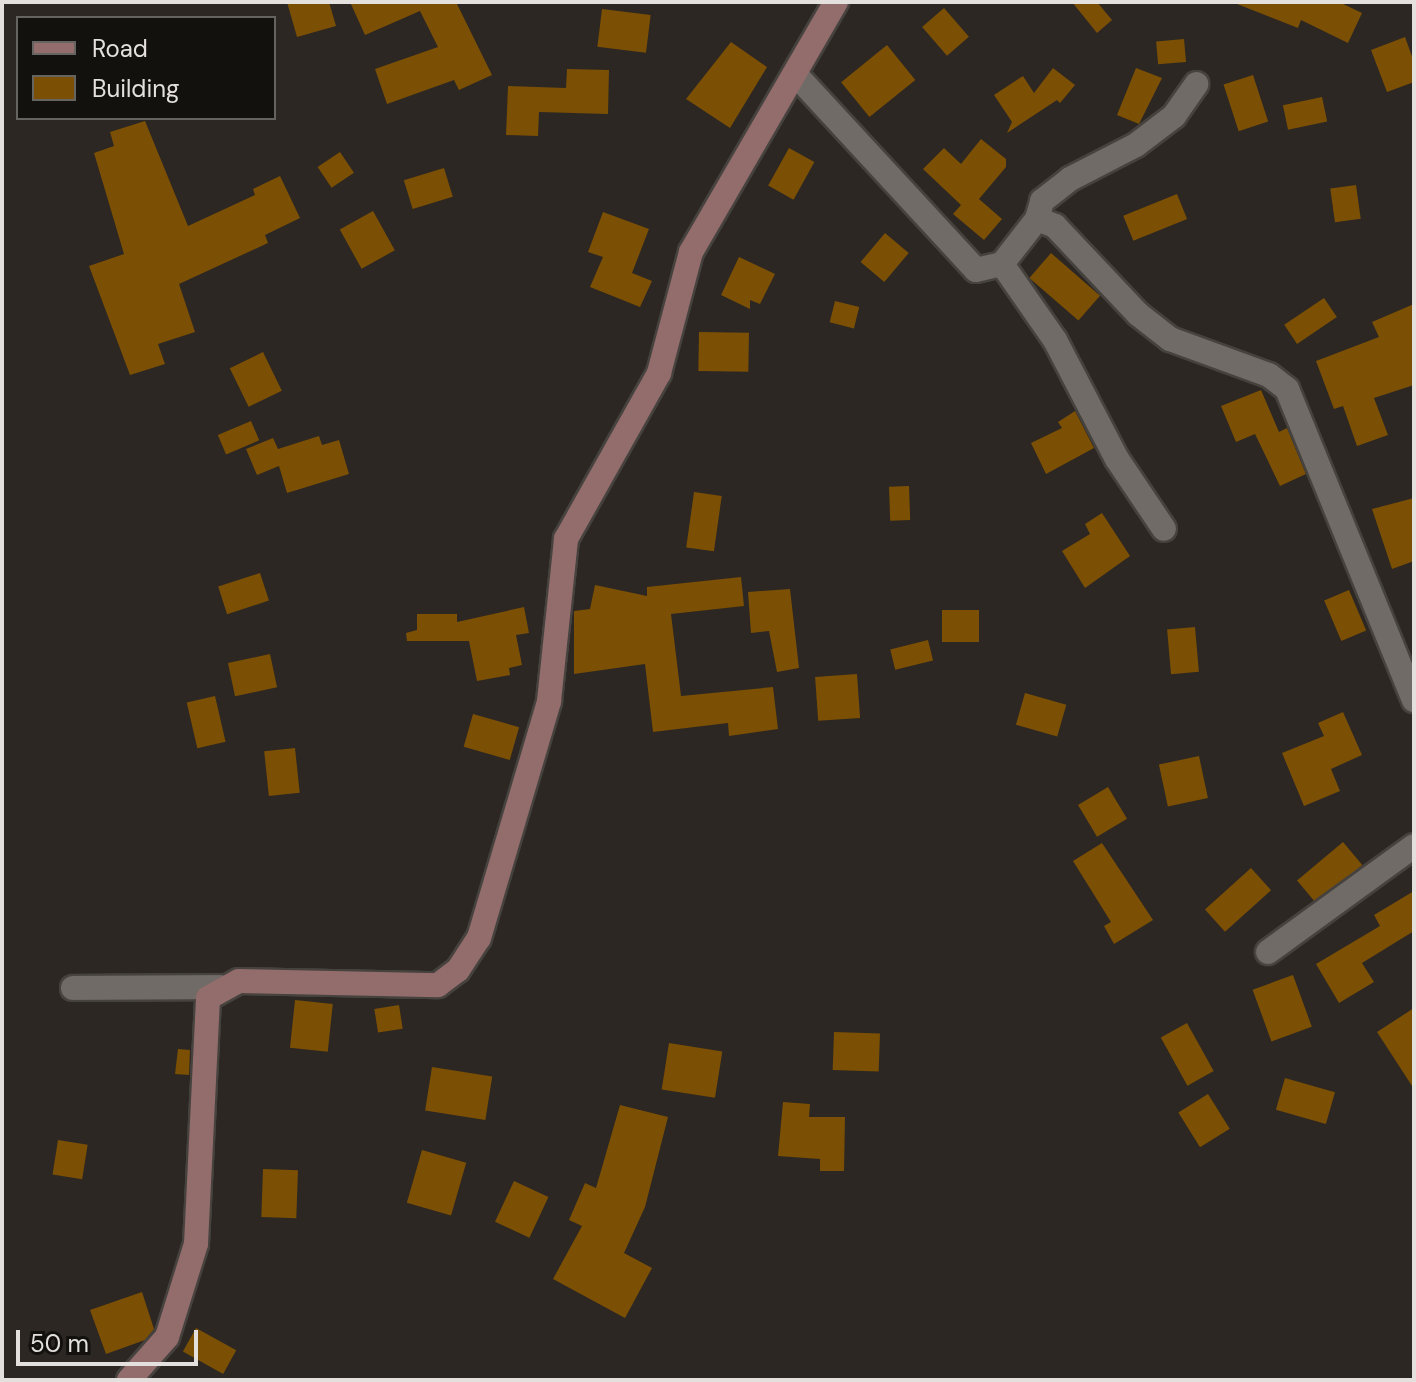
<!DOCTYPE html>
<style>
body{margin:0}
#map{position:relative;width:1416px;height:1382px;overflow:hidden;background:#2c2722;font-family:"DM Sans",sans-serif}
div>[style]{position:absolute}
.building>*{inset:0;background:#7b4f04;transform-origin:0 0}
.roads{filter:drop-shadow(2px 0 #46423e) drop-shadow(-2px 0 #46423e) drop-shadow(0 2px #46423e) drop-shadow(0 -2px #46423e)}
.street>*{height:24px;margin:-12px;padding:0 12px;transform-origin:12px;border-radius:12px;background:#706b66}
.secondary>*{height:24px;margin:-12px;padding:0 12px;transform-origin:12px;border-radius:12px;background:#936c6c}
span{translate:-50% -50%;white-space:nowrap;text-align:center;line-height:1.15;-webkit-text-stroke:6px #13110e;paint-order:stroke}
.frame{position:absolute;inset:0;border:4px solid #e3e0dd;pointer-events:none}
.legend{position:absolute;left:16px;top:16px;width:260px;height:104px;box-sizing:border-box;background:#13110e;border:2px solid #666461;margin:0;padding:10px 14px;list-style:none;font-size:24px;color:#e3e0dd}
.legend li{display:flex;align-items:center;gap:16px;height:40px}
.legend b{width:40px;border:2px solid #666461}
.scale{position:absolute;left:16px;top:1330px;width:182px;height:36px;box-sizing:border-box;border:4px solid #e3e0dd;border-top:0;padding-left:10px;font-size:24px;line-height:28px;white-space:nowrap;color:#e3e0dd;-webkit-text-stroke:6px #13110e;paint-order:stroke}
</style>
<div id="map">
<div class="building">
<div style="clip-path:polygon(287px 2px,329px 2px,336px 26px,297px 37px)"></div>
<div style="clip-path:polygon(350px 2px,456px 2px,492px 75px,459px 90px,454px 80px,387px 104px,375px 69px,438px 47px,420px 11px,365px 35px)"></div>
<div style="clip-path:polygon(1072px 2px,1097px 2px,1112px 20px,1097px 33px)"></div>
<div style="clip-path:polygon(1232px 2px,1339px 2px,1362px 13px,1348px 43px,1301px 20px,1298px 28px)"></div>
<div style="left:944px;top:8px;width:38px;height:29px;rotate:49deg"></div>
<div style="left:602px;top:9px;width:49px;height:38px;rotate:7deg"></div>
<div style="clip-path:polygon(1405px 37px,1414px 62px,1414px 82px,1387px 92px,1371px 50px)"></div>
<div style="left:1184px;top:39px;width:23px;height:28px;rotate:85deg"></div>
<div style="clip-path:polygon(731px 42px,767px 67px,730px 128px,686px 99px)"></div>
<div style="left:887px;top:45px;width:45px;height:59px;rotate:51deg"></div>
<div style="clip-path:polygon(1053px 68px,1075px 85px,1060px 103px,1057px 100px,1007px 133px,1012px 122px,994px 95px,1023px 76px,1034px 93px)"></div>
<div style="clip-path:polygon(1136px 68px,1162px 78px,1139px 124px,1117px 115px)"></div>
<div style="clip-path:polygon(567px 69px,609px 70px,608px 114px,539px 112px,538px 136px,506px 135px,508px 86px,566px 88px)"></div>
<div style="left:1253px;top:75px;width:49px;height:31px;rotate:72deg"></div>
<div style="left:1322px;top:97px;width:25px;height:40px;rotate:78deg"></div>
<div style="clip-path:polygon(145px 121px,188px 226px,255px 195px,253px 189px,280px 176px,300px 218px,265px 235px,268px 243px,179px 284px,195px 332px,158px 344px,165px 364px,130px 375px,89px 266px,124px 254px,94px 153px,114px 146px,110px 132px)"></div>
<div style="clip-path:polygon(981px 139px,1006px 159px,1006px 167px,979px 199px,1002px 219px,984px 240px,953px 214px,961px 205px,923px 169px,944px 148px,961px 164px)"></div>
<div style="left:789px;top:148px;width:29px;height:43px;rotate:29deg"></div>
<div style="left:340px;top:152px;width:25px;height:27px;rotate:56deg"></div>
<div style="left:444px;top:168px;width:30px;height:42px;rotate:73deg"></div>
<div style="left:1356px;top:185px;width:34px;height:26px;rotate:82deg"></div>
<div style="left:1177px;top:194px;width:27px;height:58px;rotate:68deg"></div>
<div style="left:373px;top:211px;width:45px;height:38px;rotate:61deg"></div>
<div style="clip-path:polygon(603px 212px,649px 229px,632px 273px,652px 281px,640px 307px,590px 287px,603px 257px,588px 252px)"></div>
<div style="left:885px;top:233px;width:31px;height:38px;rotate:40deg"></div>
<div style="left:1051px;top:253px;width:65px;height:33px;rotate:41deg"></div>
<div style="clip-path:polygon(739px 257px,775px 274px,760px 304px,750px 300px,750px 309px,721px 295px)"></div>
<div style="left:1324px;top:298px;width:23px;height:48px;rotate:56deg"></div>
<div style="left:835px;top:301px;width:25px;height:22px;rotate:14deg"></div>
<div style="clip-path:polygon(1414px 304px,1414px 385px,1374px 398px,1388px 435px,1357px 446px,1343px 406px,1334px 409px,1316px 361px,1379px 337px,1372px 322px)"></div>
<div style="left:699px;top:332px;width:50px;height:39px;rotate:1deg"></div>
<div style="left:263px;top:352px;width:43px;height:37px;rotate:64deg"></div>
<div style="clip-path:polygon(1261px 390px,1279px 432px,1287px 428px,1306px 474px,1280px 486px,1255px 434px,1236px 442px,1221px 406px)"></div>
<div style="clip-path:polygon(1075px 411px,1094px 448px,1046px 474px,1031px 443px,1062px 428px,1058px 422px)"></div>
<div style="left:251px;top:421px;width:21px;height:36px;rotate:67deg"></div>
<div style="clip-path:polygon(319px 436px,322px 445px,339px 440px,349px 474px,287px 493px,279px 466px,257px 475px,246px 449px,273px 438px,278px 449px)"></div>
<div style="left:909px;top:486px;width:34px;height:20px;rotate:88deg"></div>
<div style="left:694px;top:492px;width:28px;height:56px;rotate:8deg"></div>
<div style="clip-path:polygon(1414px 498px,1414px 561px,1392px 569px,1372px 509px)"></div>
<div style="clip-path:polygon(1102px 513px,1130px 556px,1085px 588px,1062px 551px,1090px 534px,1085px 524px)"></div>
<div style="left:260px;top:573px;width:29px;height:44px;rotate:72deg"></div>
<div style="clip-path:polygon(741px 577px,744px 606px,671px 614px,681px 696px,773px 687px,778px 729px,729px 736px,728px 723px,653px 732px,645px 664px,574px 674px,574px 611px,590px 609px,595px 585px,647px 596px,647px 587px)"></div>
<div style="clip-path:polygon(790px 589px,799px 668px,777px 672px,769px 631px,751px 633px,748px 592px)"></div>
<div style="left:1349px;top:590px;width:44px;height:27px;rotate:67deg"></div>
<div style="clip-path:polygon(524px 607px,529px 633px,516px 635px,522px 665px,509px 668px,510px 675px,477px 681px,469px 641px,407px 641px,406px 633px,417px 630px,417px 614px,457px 614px,457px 622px)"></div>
<div style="left:942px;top:610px;width:37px;height:32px"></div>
<div style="left:1195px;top:627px;width:45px;height:28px;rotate:85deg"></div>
<div style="left:928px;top:640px;width:21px;height:39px;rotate:76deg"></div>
<div style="left:270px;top:654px;width:34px;height:43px;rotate:78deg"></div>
<div style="left:857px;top:674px;width:44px;height:42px;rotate:86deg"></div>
<div style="left:1025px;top:693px;width:43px;height:33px;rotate:16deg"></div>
<div style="left:215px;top:696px;width:47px;height:29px;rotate:77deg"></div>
<div style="clip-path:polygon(1343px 712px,1362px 755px,1331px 769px,1340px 791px,1304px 806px,1282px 753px,1324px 736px,1318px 723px)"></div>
<div style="left:473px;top:714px;width:48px;height:34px;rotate:16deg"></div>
<div style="left:295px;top:748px;width:45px;height:31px;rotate:84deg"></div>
<div style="left:1199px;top:756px;width:43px;height:41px;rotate:78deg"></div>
<div style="left:1108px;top:787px;width:37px;height:35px;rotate:59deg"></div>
<div style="left:1343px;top:842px;width:30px;height:60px;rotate:50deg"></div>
<div style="clip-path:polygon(1102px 843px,1153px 920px,1114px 944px,1104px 926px,1111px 922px,1073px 861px)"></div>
<div style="left:1251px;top:868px;width:30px;height:62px;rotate:48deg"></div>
<div style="clip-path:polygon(1414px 891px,1414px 931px,1362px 963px,1374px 982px,1339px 1003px,1316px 964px,1380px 926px,1374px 915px)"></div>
<div style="left:1293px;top:975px;width:55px;height:43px;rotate:70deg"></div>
<div style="left:295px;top:1000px;width:38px;height:48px;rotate:6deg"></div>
<div style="left:399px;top:1005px;width:24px;height:25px;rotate:81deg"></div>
<div style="clip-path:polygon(1414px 1008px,1414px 1089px,1377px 1032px)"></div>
<div style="left:1187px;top:1023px;width:55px;height:30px;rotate:61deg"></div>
<div style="left:834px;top:1032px;width:46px;height:38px;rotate:2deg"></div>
<div style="left:669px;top:1043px;width:54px;height:47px;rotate:9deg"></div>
<div style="clip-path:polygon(178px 1049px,190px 1050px,189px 1075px,175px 1074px)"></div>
<div style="left:432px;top:1067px;width:61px;height:44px;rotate:9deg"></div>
<div style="left:1285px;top:1078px;width:52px;height:33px;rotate:16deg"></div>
<div style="left:1208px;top:1094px;width:41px;height:35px;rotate:58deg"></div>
<div style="clip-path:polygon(783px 1102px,810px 1104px,809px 1117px,845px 1117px,844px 1171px,820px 1171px,820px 1159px,778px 1156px)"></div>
<div style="clip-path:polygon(620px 1105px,668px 1117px,645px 1207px,624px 1253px,652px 1268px,625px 1318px,553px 1279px,582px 1226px,569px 1220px,585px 1183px,596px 1188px)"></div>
<div style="left:58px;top:1140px;width:30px;height:35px;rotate:9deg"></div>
<div style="left:422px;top:1150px;width:46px;height:55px;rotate:16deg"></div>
<div style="left:263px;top:1169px;width:35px;height:48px;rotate:2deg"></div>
<div style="left:514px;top:1181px;width:38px;height:45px;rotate:25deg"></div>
<div style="clip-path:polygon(142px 1292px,154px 1329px,145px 1340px,106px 1354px,90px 1310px)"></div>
<div style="left:196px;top:1328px;width:46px;height:27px;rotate:29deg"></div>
</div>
<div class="roads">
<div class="street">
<div style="left:796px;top:75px;width:265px;rotate:47.3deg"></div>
<div style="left:976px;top:270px;width:27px;rotate:-13deg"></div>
<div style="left:1002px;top:264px;width:57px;rotate:-52.1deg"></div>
<div style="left:1037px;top:219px;width:19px;rotate:21deg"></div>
<div style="left:1055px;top:226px;width:121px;rotate:46.7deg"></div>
<div style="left:1138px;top:314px;width:41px;rotate:38deg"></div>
<div style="left:1170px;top:339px;width:105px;rotate:20deg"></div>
<div style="left:1269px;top:375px;width:23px;rotate:38deg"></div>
<div style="left:1287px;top:389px;width:336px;rotate:67.8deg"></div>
<div style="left:1037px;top:219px;width:19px;rotate:-74deg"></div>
<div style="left:1042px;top:201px;width:36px;rotate:-38deg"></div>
<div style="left:1070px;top:179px;width:74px;rotate:-27.3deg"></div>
<div style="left:1136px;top:145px;width:48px;rotate:-37.3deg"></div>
<div style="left:1174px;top:116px;width:39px;rotate:-55deg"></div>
<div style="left:1002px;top:264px;width:93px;rotate:55.1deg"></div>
<div style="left:1055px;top:340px;width:134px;rotate:62.5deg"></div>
<div style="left:1117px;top:459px;width:84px;rotate:56.1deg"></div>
<div style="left:1268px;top:952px;width:180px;rotate:-36deg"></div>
<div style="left:73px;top:988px;width:147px;rotate:-0.4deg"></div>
</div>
<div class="secondary">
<div style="left:129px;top:1380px;width:57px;rotate:-48.5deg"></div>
<div style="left:167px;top:1337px;width:97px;rotate:-72.7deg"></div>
<div style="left:196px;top:1244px;width:246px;rotate:-87.2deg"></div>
<div style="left:208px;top:998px;width:35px;rotate:-29deg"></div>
<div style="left:239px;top:981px;width:199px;rotate:1.2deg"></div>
<div style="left:438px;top:985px;width:25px;rotate:-37deg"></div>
<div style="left:458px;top:970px;width:38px;rotate:-57deg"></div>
<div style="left:479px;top:938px;width:247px;rotate:-73.5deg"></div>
<div style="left:549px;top:701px;width:163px;rotate:-84deg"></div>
<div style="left:566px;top:539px;width:190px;rotate:-60.7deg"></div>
<div style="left:659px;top:373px;width:125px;rotate:-75.2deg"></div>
<div style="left:691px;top:252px;width:289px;rotate:-59.9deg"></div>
</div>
</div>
<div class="frame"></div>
<ul class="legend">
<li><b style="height:10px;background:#936c6c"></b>Road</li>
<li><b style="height:22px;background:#7b4f04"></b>Building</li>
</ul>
<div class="scale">50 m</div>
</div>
